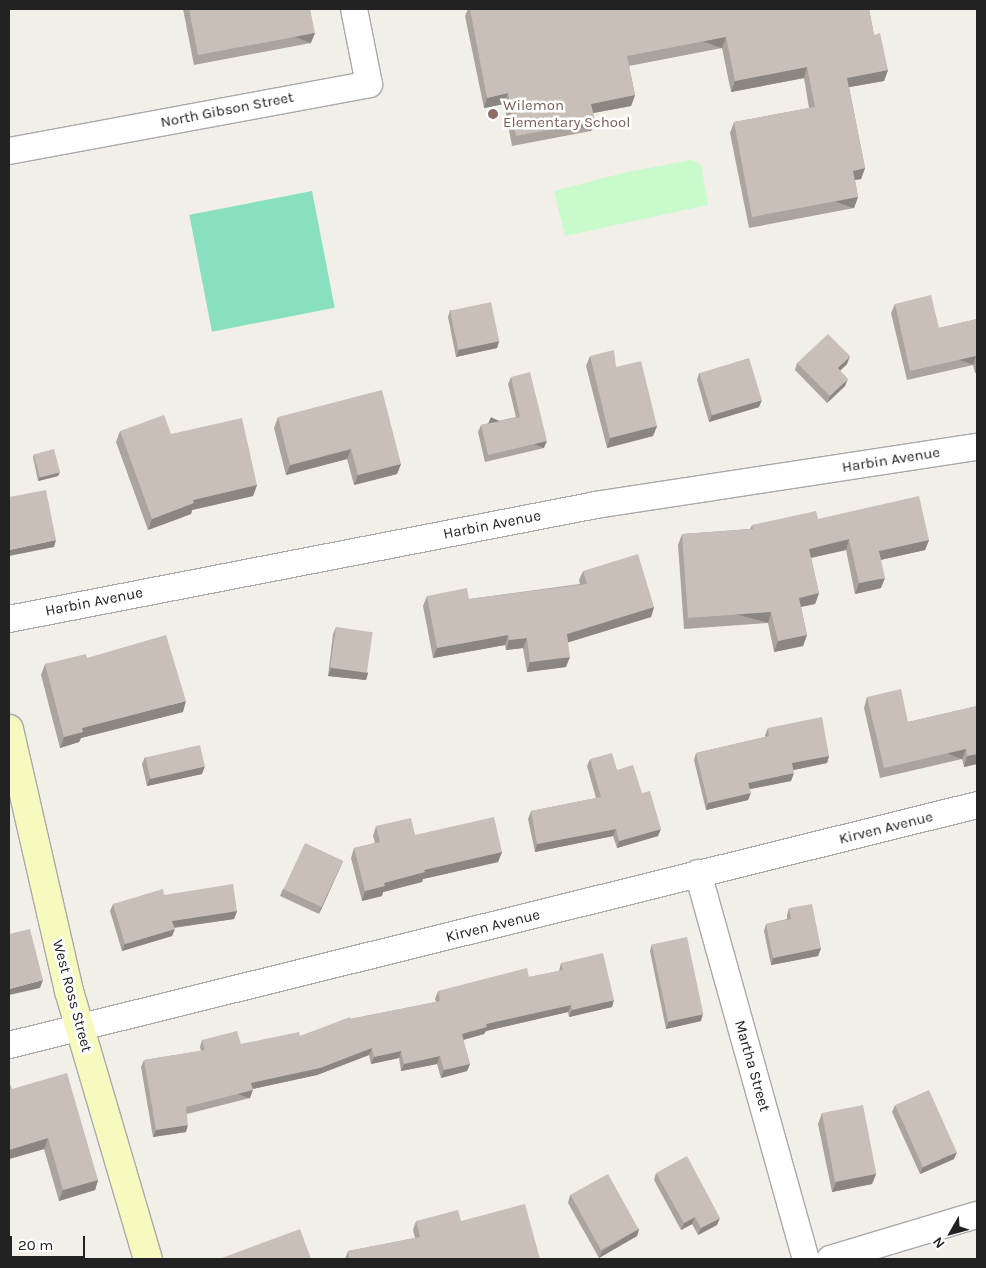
<!DOCTYPE html>
<style>
body{margin:0}
#map{position:relative;width:986px;height:1268px;overflow:hidden;background:#f2efe9;font-family:Karla,sans-serif}
div>[style]{position:absolute}
.park>*{inset:0;background:#c8facc}
.pitch>*{inset:0;background:#88e0be;transform-origin:0 0}
.roads{filter:drop-shadow(1px 0 #a9a9a9) drop-shadow(-1px 0 #a9a9a9) drop-shadow(0 1px #a9a9a9) drop-shadow(0 -1px #a9a9a9)}
.street>*{height:26px;margin:-13px;padding:0 13px;transform-origin:13px;border-radius:13px;background:#fff}
.secondary>*{height:28px;margin:-14px;padding:0 14px;transform-origin:14px;border-radius:14px;background:#f7fabf}
.wall>*{inset:0;background:#aba49e}
.shaded-wall>*{inset:0;background:#8b8681;transform-origin:0 0}
.building>*{inset:0;background:#c7bfb8;transform-origin:0 0}
.dots>*{width:14px;height:14px;translate:-50% -50%;box-sizing:border-box;border:2px solid #fff;border-radius:50%}
span{translate:-50% -50%;white-space:nowrap;text-align:center;line-height:1.15;-webkit-text-stroke:5px #fff;paint-order:stroke}
.education-label{font-size:15px;color:#785e54}
.left{translate:0 -50%;text-align:left}
.street-label{font-size:15px;color:#222}
.frame{position:absolute;inset:0;border:10px solid #222;pointer-events:none}
.north{position:absolute;left:926px;top:1208px;width:50px;height:50px;-webkit-text-stroke:4px #fff;paint-order:stroke;rotate:232deg;font-size:14px;font-weight:700;line-height:20px;text-align:center;color:#222}
.north::after{content:'';display:block;margin:auto;width:18px;height:22px;background:#222;clip-path:polygon(50% 0,100% 100%,50% 72%,0 100%)}
.scale{position:absolute;left:10px;top:1236px;width:75px;height:22px;box-sizing:border-box;border:2px solid #222;border-top:0;padding-left:6px;font-size:15px;line-height:18px;white-space:nowrap;color:#222;-webkit-text-stroke:4px #fff;paint-order:stroke}
</style>
<div id="map">
<div class="park">
<div style="clip-path:polygon(691px 160px,701px 165px,708px 205px,565px 236px,554px 191px,627px 172px)"></div>
</div>
<div class="pitch">
<div style="left:312px;top:191px;width:119px;height:125px;rotate:79deg"></div>
</div>
<div class="roads">
<div class="street">
<div style="left:9px;top:151px;width:366px;rotate:-10.5deg"></div>
<div style="left:369px;top:84px;width:76px;rotate:-101.3deg"></div>
<div style="left:9px;top:619px;width:598px;rotate:-10.99deg"></div>
<div style="left:596px;top:505px;width:385px;rotate:-8.7deg"></div>
<div style="left:698px;top:873px;width:401px;rotate:74.4deg"></div>
<div style="left:9px;top:1045px;width:997px;rotate:-13.92deg"></div>
<div style="left:830px;top:1259px;width:153px;rotate:-16.7deg"></div>
</div>
<div class="secondary">
<div style="left:9px;top:729px;width:269px;rotate:77.1deg"></div>
<div style="left:69px;top:991px;width:279px;rotate:73.6deg"></div>
</div>
</div>
<div class="wall">
<div style="clip-path:polygon(183px 9px,310px 9px,311px 43px,194px 65px)"></div>
<div style="clip-path:polygon(468px 9px,869px 9px,874px 35px,888px 70px,884px 81px,849px 87px,865px 168px,861px 179px,855px 180px,858px 197px,854px 208px,749px 228px,730px 133px,734px 122px,809px 108px,804px 78px,731px 92px,722px 48px,629px 66px,635px 95px,631px 106px,593px 113px,591px 131px,512px 146px,504px 104px,484px 108px,465px 16px)"></div>
<div style="clip-path:polygon(895px 304px,939px 328px,977px 319px,977px 373px,975px 373px,973px 365px,907px 380px,891px 313px)"></div>
<div style="clip-path:polygon(450px 310px,499px 341px,497px 348px,456px 357px,448px 317px)"></div>
<div style="clip-path:polygon(590px 356px,616px 367px,657px 426px,653px 436px,607px 448px,586px 366px)"></div>
<div style="clip-path:polygon(797px 363px,847px 364px,840px 371px,845px 386px,827px 403px,795px 370px)"></div>
<div style="clip-path:polygon(699px 373px,759px 407px,709px 422px,697px 380px)"></div>
<div style="clip-path:polygon(511px 377px,544px 448px,485px 462px,478px 432px,481px 425px,516px 417px,508px 384px)"></div>
<div style="clip-path:polygon(278px 417px,401px 464px,397px 474px,354px 485px,347px 459px,286px 475px,274px 428px)"></div>
<div style="clip-path:polygon(120px 431px,171px 434px,257px 485px,253px 496px,192px 510px,191px 514px,148px 530px,116px 442px)"></div>
<div style="clip-path:polygon(34px 454px,58px 476px,38px 481px,33px 457px)"></div>
<div style="clip-path:polygon(818px 519px,929px 540px,925px 550px,881px 560px,881px 588px,855px 594px,846px 550px,811px 558px,819px 593px,815px 604px,801px 607px,807px 635px,803px 646px,774px 652px,768px 623px,684px 629px,678px 545px,682px 534px,750px 529px,752px 525px)"></div>
<div style="clip-path:polygon(583px 571px,654px 607px,651px 617px,568px 642px,566px 667px,527px 672px,523px 648px,506px 650px,505px 645px,433px 658px,423px 606px,427px 596px,469px 599px,580px 584px,579px 580px)"></div>
<div style="clip-path:polygon(336px 627px,368px 673px,366px 680px,328px 676px,333px 634px)"></div>
<div style="clip-path:polygon(87px 658px,183px 712px,81px 738px,79px 742px,60px 748px,41px 675px,45px 664px)"></div>
<div style="clip-path:polygon(867px 697px,908px 722px,977px 706px,977px 764px,964px 767px,962px 759px,880px 778px,864px 708px)"></div>
<div style="clip-path:polygon(768px 728px,829px 756px,827px 763px,793px 770px,791px 781px,750px 789px,748px 800px,706px 810px,694px 760px,696px 753px,765px 737px,765px 735px)"></div>
<div style="clip-path:polygon(145px 757px,202px 774px,147px 786px,142px 764px)"></div>
<div style="clip-path:polygon(590px 759px,617px 770px,642px 793px,658px 836px,617px 848px,613px 836px,535px 852px,528px 819px,531px 811px,596px 798px,587px 766px)"></div>
<div style="clip-path:polygon(376px 826px,415px 835px,502px 852px,498px 862px,423px 879px,422px 882px,383px 892px,382px 896px,362px 901px,351px 858px,354px 848px,375px 843px,373px 836px)"></div>
<div style="clip-path:polygon(343px 861px,319px 914px,280px 896px,283px 889px)"></div>
<div style="clip-path:polygon(164px 895px,237px 911px,234px 919px,174px 928px,172px 936px,122px 951px,110px 911px,113px 904px)"></div>
<div style="clip-path:polygon(789px 908px,821px 948px,818px 956px,771px 965px,764px 931px,766px 924px,787px 919px,787px 915px)"></div>
<div style="clip-path:polygon(652px 944px,701px 1021px,666px 1029px,650px 951px)"></div>
<div style="clip-path:polygon(561px 963px,612px 1007px,569px 1017px,568px 1012px,486px 1031px,484px 1034px,463px 1040px,470px 1064px,467px 1071px,441px 1078px,437px 1064px,401px 1071px,399px 1058px,371px 1064px,369px 1055px,317px 1075px,252px 1089px,250px 1098px,187px 1114px,186px 1132px,153px 1137px,141px 1067px,144px 1060px,201px 1051px,200px 1047px,202px 1040px,241px 1044px,300px 1036px,350px 1019px,436px 1002px,435px 999px,438px 991px,529px 977px,559px 971px)"></div>
<div style="clip-path:polygon(9px 1086px,98px 1180px,95px 1190px,59px 1201px,44px 1149px,9px 1159px)"></div>
<div style="clip-path:polygon(895px 1105px,954px 1159px,920px 1174px,892px 1112px)"></div>
<div style="clip-path:polygon(822px 1113px,876px 1174px,872px 1184px,832px 1192px,818px 1124px)"></div>
<div style="clip-path:polygon(656px 1173px,717px 1225px,698px 1235px,692px 1224px,681px 1230px,654px 1180px)"></div>
<div style="clip-path:polygon(570px 1195px,639px 1229px,637px 1236px,599px 1258px,568px 1203px)"></div>
<div style="clip-path:polygon(416px 1221px,461px 1221px,540px 1259px,345px 1259px,348px 1251px,415px 1238px,413px 1230px)"></div>
</div>
<div class="shaded-wall">
<div style="left:315px;top:33px;width:11px;height:119px;rotate:112deg"></div>
<div style="left:726px;top:37px;width:12px;height:101px;rotate:110deg"></div>
<div style="clip-path:polygon(807px 67px,804px 78px,731px 92px,735px 81px)"></div>
<div style="clip-path:polygon(888px 70px,884px 81px,844px 88px,847px 78px)"></div>
<div style="clip-path:polygon(508px 93px,504px 104px,484px 108px,487px 98px)"></div>
<div style="clip-path:polygon(635px 95px,631px 106px,588px 114px,591px 104px)"></div>
<div style="left:595px;top:121px;width:11px;height:80px;rotate:112deg"></div>
<div style="clip-path:polygon(865px 168px,861px 179px,849px 181px,853px 171px)"></div>
<div style="left:858px;top:197px;width:12px;height:108px;rotate:110deg"></div>
<div style="clip-path:polygon(499px 341px,497px 348px,456px 357px,459px 350px)"></div>
<div style="clip-path:polygon(850px 356px,847px 364px,835px 375px,838px 368px)"></div>
<div style="left:976px;top:356px;width:9px;height:68px;rotate:108deg"></div>
<div style="clip-path:polygon(848px 379px,845px 386px,827px 403px,830px 396px)"></div>
<div style="clip-path:polygon(762px 400px,759px 407px,709px 422px,712px 415px)"></div>
<div style="clip-path:polygon(657px 426px,653px 436px,607px 448px,610px 438px)"></div>
<div style="left:547px;top:441px;width:8px;height:61px;rotate:113deg"></div>
<div style="clip-path:polygon(351px 449px,347px 459px,286px 475px,290px 465px)"></div>
<div style="clip-path:polygon(401px 464px,397px 474px,354px 485px,358px 475px)"></div>
<div style="clip-path:polygon(60px 472px,58px 476px,38px 481px,40px 477px)"></div>
<div style="clip-path:polygon(257px 485px,253px 496px,192px 510px,191px 514px,148px 530px,152px 519px,193px 500px)"></div>
<div style="clip-path:polygon(849px 539px,846px 550px,805px 559px,809px 549px)"></div>
<div style="clip-path:polygon(56px 540px,54px 547px,9px 556px,9px 550px)"></div>
<div style="clip-path:polygon(929px 540px,925px 550px,875px 561px,879px 551px)"></div>
<div style="clip-path:polygon(885px 578px,881px 588px,855px 594px,859px 583px)"></div>
<div style="clip-path:polygon(819px 593px,815px 604px,795px 608px,799px 598px)"></div>
<div style="clip-path:polygon(654px 607px,651px 617px,563px 644px,567px 634px)"></div>
<div style="left:771px;top:612px;width:11px;height:83px;rotate:105deg"></div>
<div style="clip-path:polygon(508px 635px,505px 645px,433px 658px,437px 648px)"></div>
<div style="clip-path:polygon(807px 635px,803px 646px,774px 652px,778px 641px)"></div>
<div style="clip-path:polygon(527px 638px,523px 648px,506px 650px,509px 640px)"></div>
<div style="clip-path:polygon(570px 657px,566px 667px,527px 672px,530px 662px)"></div>
<div style="clip-path:polygon(331px 668px,368px 673px,366px 680px,328px 676px)"></div>
<div style="clip-path:polygon(186px 701px,183px 712px,81px 738px,79px 742px,60px 748px,64px 737px,82px 728px)"></div>
<div style="left:966px;top:749px;width:11px;height:84px;rotate:112deg"></div>
<div style="clip-path:polygon(977px 754px,977px 764px,964px 767px,967px 756px)"></div>
<div style="clip-path:polygon(829px 756px,827px 763px,789px 771px,792px 763px)"></div>
<div style="clip-path:polygon(205px 766px,202px 774px,147px 786px,150px 778px)"></div>
<div style="clip-path:polygon(794px 773px,791px 781px,745px 790px,748px 783px)"></div>
<div style="clip-path:polygon(751px 793px,748px 800px,706px 810px,708px 803px)"></div>
<div style="clip-path:polygon(616px 829px,613px 836px,535px 852px,537px 844px)"></div>
<div style="clip-path:polygon(661px 829px,658px 836px,617px 848px,619px 841px)"></div>
<div style="clip-path:polygon(502px 852px,498px 862px,423px 879px,422px 882px,383px 892px,382px 896px,362px 901px,365px 891px,384px 883px,424px 870px)"></div>
<div style="clip-path:polygon(343px 861px,340px 868px,319px 914px,321px 907px)"></div>
<div style="clip-path:polygon(237px 911px,234px 919px,170px 928px,172px 921px)"></div>
<div style="clip-path:polygon(175px 929px,172px 936px,122px 951px,125px 944px)"></div>
<div style="clip-path:polygon(821px 948px,818px 956px,771px 965px,773px 958px)"></div>
<div style="clip-path:polygon(43px 980px,40px 988px,9px 995px,9px 989px)"></div>
<div style="clip-path:polygon(614px 1000px,612px 1007px,569px 1017px,572px 1010px)"></div>
<div style="clip-path:polygon(571px 1005px,568px 1012px,486px 1031px,484px 1034px,459px 1041px,462px 1034px,486px 1024px)"></div>
<div style="clip-path:polygon(703px 1014px,701px 1021px,666px 1029px,669px 1021px)"></div>
<div style="clip-path:polygon(372px 1048px,369px 1055px,317px 1075px,248px 1090px,251px 1083px)"></div>
<div style="clip-path:polygon(401px 1051px,399px 1058px,371px 1064px,374px 1057px)"></div>
<div style="clip-path:polygon(440px 1056px,437px 1064px,401px 1071px,404px 1064px)"></div>
<div style="clip-path:polygon(470px 1064px,467px 1071px,441px 1078px,444px 1070px)"></div>
<div style="left:253px;top:1090px;width:9px;height:69px;rotate:111deg"></div>
<div style="clip-path:polygon(188px 1125px,186px 1132px,153px 1137px,156px 1130px)"></div>
<div style="clip-path:polygon(48px 1138px,44px 1149px,9px 1159px,9px 1150px)"></div>
<div style="clip-path:polygon(957px 1152px,954px 1159px,920px 1174px,923px 1167px)"></div>
<div style="clip-path:polygon(876px 1174px,872px 1184px,832px 1192px,836px 1182px)"></div>
<div style="clip-path:polygon(98px 1180px,95px 1190px,59px 1201px,63px 1190px)"></div>
<div style="clip-path:polygon(695px 1217px,692px 1224px,681px 1230px,684px 1223px)"></div>
<div style="clip-path:polygon(720px 1218px,717px 1225px,698px 1235px,701px 1228px)"></div>
<div style="clip-path:polygon(639px 1229px,637px 1236px,599px 1258px,602px 1251px)"></div>
</div>
<div class="building">
<div style="clip-path:polygon(189px 9px,310px 9px,315px 33px,198px 55px)"></div>
<div style="clip-path:polygon(470px 9px,869px 9px,874px 35px,880px 33px,888px 70px,847px 78px,865px 168px,853px 171px,858px 197px,752px 217px,734px 122px,815px 107px,807px 67px,735px 81px,726px 37px,627px 56px,635px 95px,591px 104px,595px 121px,516px 136px,508px 93px,487px 98px)"></div>
<div style="clip-path:polygon(931px 295px,939px 328px,977px 319px,977px 361px,976px 356px,910px 371px,895px 304px)"></div>
<div style="left:491px;top:302px;width:40px;height:42px;rotate:78deg"></div>
<div style="clip-path:polygon(828px 334px,850px 356px,838px 368px,848px 379px,830px 396px,797px 363px)"></div>
<div style="clip-path:polygon(614px 350px,616px 367px,641px 361px,657px 426px,610px 438px,590px 356px)"></div>
<div style="left:749px;top:358px;width:44px;height:52px;rotate:73deg"></div>
<div style="clip-path:polygon(530px 372px,547px 441px,488px 455px,481px 425px,520px 417px,511px 377px)"></div>
<div style="clip-path:polygon(382px 390px,401px 464px,358px 475px,351px 449px,290px 465px,278px 417px)"></div>
<div style="clip-path:polygon(164px 415px,171px 434px,242px 418px,257px 485px,193px 500px,194px 503px,152px 519px,120px 431px)"></div>
<div style="left:54px;top:449px;width:24px;height:21px;rotate:75deg"></div>
<div style="clip-path:polygon(46px 490px,56px 540px,9px 550px,9px 497px)"></div>
<div style="clip-path:polygon(919px 496px,929px 540px,879px 551px,885px 578px,859px 583px,849px 539px,809px 549px,819px 593px,799px 598px,807px 635px,778px 641px,771px 612px,688px 618px,682px 534px,753px 529px,752px 525px,816px 511px,818px 519px)"></div>
<div style="clip-path:polygon(638px 554px,654px 607px,567px 634px,570px 657px,530px 662px,527px 638px,509px 640px,508px 635px,437px 648px,427px 596px,467px 588px,469px 599px,587px 584px,583px 571px)"></div>
<div style="left:336px;top:627px;width:37px;height:41px;rotate:8deg"></div>
<div style="clip-path:polygon(166px 635px,186px 701px,82px 728px,83px 732px,64px 737px,45px 664px,86px 654px,87px 658px)"></div>
<div style="clip-path:polygon(901px 689px,908px 722px,977px 706px,977px 754px,967px 756px,966px 749px,884px 768px,867px 697px)"></div>
<div style="clip-path:polygon(822px 717px,829px 756px,792px 763px,794px 773px,748px 783px,751px 793px,708px 803px,696px 753px,769px 736px,768px 728px)"></div>
<div style="left:200px;top:745px;width:22px;height:56px;rotate:77deg"></div>
<div style="clip-path:polygon(612px 753px,617px 770px,633px 765px,642px 793px,650px 791px,661px 829px,619px 841px,616px 829px,537px 844px,531px 811px,601px 797px,590px 759px)"></div>
<div style="clip-path:polygon(494px 817px,502px 852px,424px 870px,425px 872px,384px 883px,385px 886px,365px 891px,354px 848px,380px 842px,376px 826px,411px 818px,415px 835px)"></div>
<div style="left:305px;top:843px;width:42px;height:51px;rotate:25deg"></div>
<div style="clip-path:polygon(233px 884px,237px 911px,172px 921px,175px 929px,125px 944px,113px 904px,163px 889px,164px 895px)"></div>
<div style="clip-path:polygon(812px 904px,821px 948px,773px 958px,766px 924px,791px 919px,789px 908px)"></div>
<div style="clip-path:polygon(30px 929px,43px 980px,9px 989px,9px 934px)"></div>
<div style="left:687px;top:937px;width:79px;height:36px;rotate:78deg"></div>
<div style="clip-path:polygon(603px 953px,614px 1000px,572px 1010px,571px 1005px,486px 1024px,487px 1027px,462px 1034px,470px 1064px,444px 1070px,440px 1056px,404px 1064px,401px 1051px,374px 1057px,372px 1048px,320px 1068px,251px 1083px,253px 1090px,186px 1107px,188px 1125px,156px 1130px,144px 1060px,205px 1050px,202px 1040px,237px 1031px,241px 1044px,299px 1032px,300px 1036px,350px 1017px,350px 1019px,440px 1001px,438px 991px,527px 968px,529px 977px,563px 970px,561px 963px)"></div>
<div style="clip-path:polygon(67px 1073px,98px 1180px,63px 1190px,48px 1138px,9px 1150px,9px 1086px,11px 1085px,12px 1089px)"></div>
<div style="left:929px;top:1090px;width:68px;height:37px;rotate:66deg"></div>
<div style="left:863px;top:1105px;width:70px;height:42px;rotate:79deg"></div>
<div style="clip-path:polygon(687px 1156px,720px 1218px,701px 1228px,695px 1217px,684px 1223px,656px 1173px)"></div>
<div style="left:608px;top:1174px;width:63px;height:43px;rotate:61deg"></div>
<div style="clip-path:polygon(525px 1204px,540px 1259px,349px 1259px,348px 1251px,420px 1237px,416px 1221px,458px 1210px,461px 1221px)"></div>
<div style="clip-path:polygon(300px 1229px,311px 1259px,219px 1259px)"></div>
</div>
<div class="dots">
<div style="left:493px;top:114px;background:#8d6e63"></div>
</div>
<div class="education-label">
<span class="left" style="left:503px;top:114px">Wilemon<br>Elementary School</span>
</div>
<div class="street-label">
<span style="left:227px;top:110px;rotate:-11deg">North Gibson Street</span>
<span style="left:891px;top:460px;rotate:-9deg">Harbin Avenue</span>
<span style="left:492px;top:525px;rotate:-11deg">Harbin Avenue</span>
<span style="left:94px;top:602px;rotate:-11deg">Harbin Avenue</span>
<span style="left:886px;top:828px;rotate:-14deg">Kirven Avenue</span>
<span style="left:493px;top:926px;rotate:-14deg">Kirven Avenue</span>
<span style="left:72px;top:996px;rotate:75deg">West Ross Street</span>
<span style="left:752px;top:1066px;rotate:74deg">Martha Street</span>
</div>
<div class="frame"></div>
<div class="north">N</div>
<div class="scale">20 m</div>
</div>
